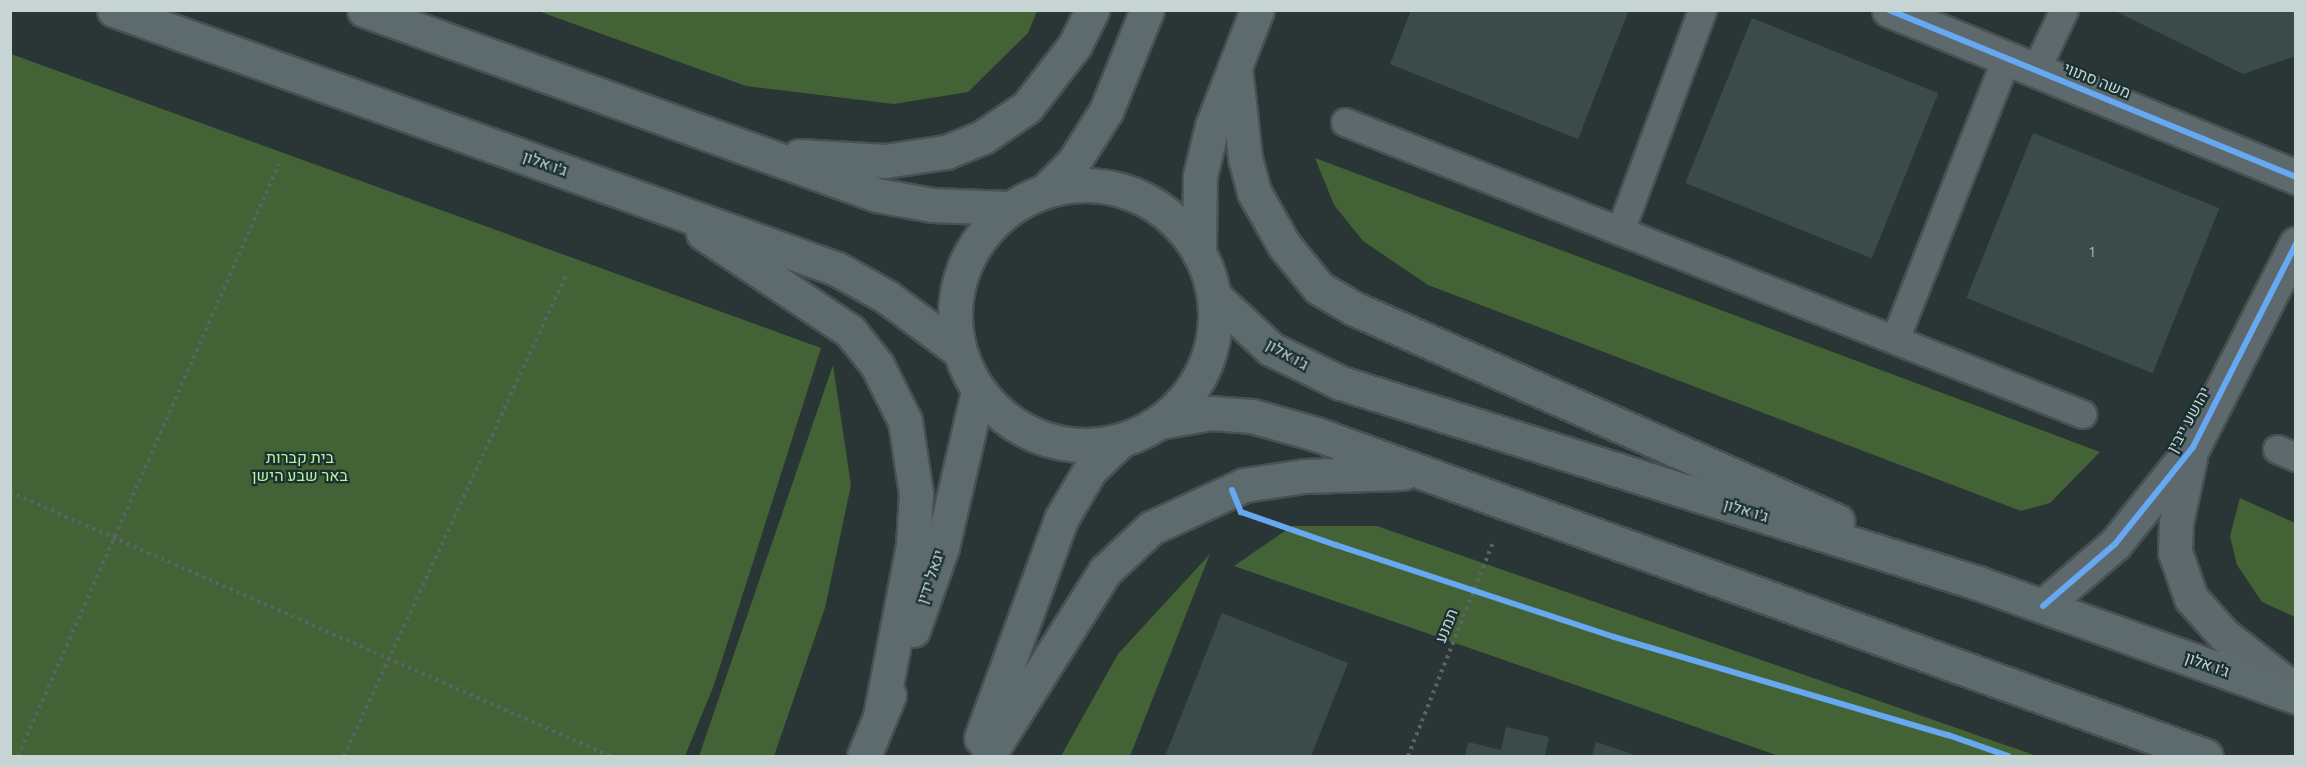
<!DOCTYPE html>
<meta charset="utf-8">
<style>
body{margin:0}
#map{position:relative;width:2306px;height:767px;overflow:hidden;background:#2a3535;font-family:"Fira Sans Condensed",Heebo,sans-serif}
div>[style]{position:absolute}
.green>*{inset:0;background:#436235}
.building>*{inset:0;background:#3b4c48;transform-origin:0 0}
.path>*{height:4px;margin-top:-2px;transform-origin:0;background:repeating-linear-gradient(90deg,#5a6365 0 3px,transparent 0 7.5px)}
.roads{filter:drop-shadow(2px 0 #475151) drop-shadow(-2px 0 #475151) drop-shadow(0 2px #475151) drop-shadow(0 -2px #475151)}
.lane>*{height:27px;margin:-13.5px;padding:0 13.5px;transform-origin:13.5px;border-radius:13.5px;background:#5d696c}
.street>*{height:33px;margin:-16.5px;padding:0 16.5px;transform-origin:16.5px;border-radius:16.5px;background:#5d696c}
.secondary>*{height:33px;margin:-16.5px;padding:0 16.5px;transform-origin:16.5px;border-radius:16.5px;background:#5d6b6e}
.secondary>.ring{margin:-16.5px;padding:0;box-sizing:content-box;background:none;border:33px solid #5d6b6e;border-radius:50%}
.cycleway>*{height:6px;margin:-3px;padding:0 3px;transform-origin:3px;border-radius:3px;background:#66a8f1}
span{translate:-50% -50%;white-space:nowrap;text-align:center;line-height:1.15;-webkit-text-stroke:4.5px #1b3030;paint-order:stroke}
.number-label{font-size:14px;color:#a4b2b1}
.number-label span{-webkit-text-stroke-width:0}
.street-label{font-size:16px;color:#c7d4d4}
.park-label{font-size:16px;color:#b9f39c}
.frame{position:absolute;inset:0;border:12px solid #c7d4d4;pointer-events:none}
</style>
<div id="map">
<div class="green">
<div style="clip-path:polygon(538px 11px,1037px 11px,1028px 33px,968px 92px,894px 104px,746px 86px)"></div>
<div style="clip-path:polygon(11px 54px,821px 348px,714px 685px,685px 756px,11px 756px)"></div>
<div style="clip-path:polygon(1315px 158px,2100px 452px,2050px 503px,2021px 511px,1428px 285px,1363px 241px,1334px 205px)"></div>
<div style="clip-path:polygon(833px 365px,851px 485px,825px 608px,774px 756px,699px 756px)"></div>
<div style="clip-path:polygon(2240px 498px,2295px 523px,2295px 617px,2262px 602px,2237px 565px,2230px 536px)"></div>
<div style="clip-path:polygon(1292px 526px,1377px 526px,2037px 756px,1779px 756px,1234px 566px)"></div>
<div style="clip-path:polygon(1210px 554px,1130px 756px,1061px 756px,1118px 654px)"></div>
</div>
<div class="building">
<div style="clip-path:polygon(1411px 10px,1629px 10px,1578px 139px,1390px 64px)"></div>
<div style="clip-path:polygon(2113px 10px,2296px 10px,2296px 56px,2243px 74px)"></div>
<div style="left:1752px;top:18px;width:201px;height:178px;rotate:22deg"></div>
<div style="left:2033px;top:133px;width:201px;height:178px;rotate:22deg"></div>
<div style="clip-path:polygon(1222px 613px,1348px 663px,1311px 756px,1165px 756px)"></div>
<div style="clip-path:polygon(1506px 727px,1549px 737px,1545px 756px,1465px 756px,1468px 742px,1501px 750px)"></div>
<div style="clip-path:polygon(1596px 742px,1638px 756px,1592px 756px)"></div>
</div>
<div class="path">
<div style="left:10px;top:492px;width:656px;rotate:23.75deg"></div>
<div style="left:18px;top:756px;width:647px;rotate:-66.21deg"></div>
<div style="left:344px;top:756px;width:530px;rotate:-65.22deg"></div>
<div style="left:1408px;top:756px;width:230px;rotate:-68.3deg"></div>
</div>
<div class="roads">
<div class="lane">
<div style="left:2035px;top:71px;width:68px;rotate:-64.6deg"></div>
<div style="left:1345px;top:122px;width:793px;rotate:21.61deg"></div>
<div style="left:1620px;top:231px;width:236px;rotate:-69.6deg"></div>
<div style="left:1895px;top:339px;width:302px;rotate:-68.4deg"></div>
<div style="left:2277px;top:449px;width:21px;rotate:23deg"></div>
</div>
<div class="street">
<div style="left:1889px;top:10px;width:440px;rotate:22.3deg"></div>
<div style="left:2190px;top:458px;width:66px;rotate:102.2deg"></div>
<div style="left:2176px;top:523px;width:29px;rotate:92deg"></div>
<div style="left:2175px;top:552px;width:49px;rotate:70.8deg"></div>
<div style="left:2191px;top:598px;width:50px;rotate:48.3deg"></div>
<div style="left:2224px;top:635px;width:91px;rotate:37.9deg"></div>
<div style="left:2043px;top:606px;width:95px;rotate:-40.7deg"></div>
<div style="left:2115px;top:544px;width:124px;rotate:-51.2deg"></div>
<div style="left:2193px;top:447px;width:228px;rotate:-63.1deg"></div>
</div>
<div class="secondary">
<div style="left:114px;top:10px;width:768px;rotate:19.71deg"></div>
<div style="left:837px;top:269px;width:57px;rotate:29.2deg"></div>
<div style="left:887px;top:297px;width:89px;rotate:36.7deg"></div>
<div style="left:364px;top:10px;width:545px;rotate:19.83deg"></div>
<div style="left:877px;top:195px;width:56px;rotate:10.3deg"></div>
<div style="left:932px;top:205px;width:78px;rotate:2.2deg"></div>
<div style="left:1235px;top:67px;width:92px;rotate:83.7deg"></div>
<div style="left:1245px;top:158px;width:35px;rotate:75deg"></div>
<div style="left:1254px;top:192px;width:61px;rotate:60.5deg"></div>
<div style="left:1284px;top:245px;width:55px;rotate:50.9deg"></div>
<div style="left:1319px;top:288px;width:42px;rotate:30.3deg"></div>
<div style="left:1355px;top:309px;width:527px;rotate:23.74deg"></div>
<div style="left:799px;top:156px;width:86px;rotate:3.3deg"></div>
<div style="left:885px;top:161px;width:62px;rotate:-8.4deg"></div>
<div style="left:946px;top:152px;width:40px;rotate:-22deg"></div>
<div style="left:983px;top:137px;width:53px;rotate:-34.3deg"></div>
<div style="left:1027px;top:107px;width:78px;rotate:-52.3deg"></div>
<div style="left:1075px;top:45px;width:39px;rotate:-64deg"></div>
<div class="ring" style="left:955px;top:185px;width:227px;height:227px"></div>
<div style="left:1045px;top:191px;width:40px;rotate:-45deg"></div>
<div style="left:1073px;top:163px;width:62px;rotate:-57.6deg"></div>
<div style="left:1106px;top:111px;width:109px;rotate:-67.9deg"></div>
<div style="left:703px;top:233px;width:177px;rotate:33.7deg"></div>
<div style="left:850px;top:331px;width:43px;rotate:51.5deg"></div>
<div style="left:877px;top:365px;width:63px;rotate:63.4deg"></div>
<div style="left:905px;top:421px;width:74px;rotate:81.4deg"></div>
<div style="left:916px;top:494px;width:51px;rotate:93.4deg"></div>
<div style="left:913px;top:545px;width:174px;rotate:100.9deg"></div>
<div style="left:1199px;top:253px;width:77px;rotate:-89.3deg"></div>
<div style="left:1200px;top:176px;width:51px;rotate:-76.5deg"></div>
<div style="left:1212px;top:126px;width:124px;rotate:-68.8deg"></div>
<div style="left:1214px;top:296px;width:78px;rotate:42.9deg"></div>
<div style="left:1271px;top:349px;width:78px;rotate:25.9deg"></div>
<div style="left:1341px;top:383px;width:668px;rotate:17.43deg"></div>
<div style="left:1978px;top:583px;width:338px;rotate:19.7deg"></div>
<div style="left:1160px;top:422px;width:52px;rotate:-10deg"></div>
<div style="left:1211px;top:413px;width:41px;rotate:4.2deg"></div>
<div style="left:1252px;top:416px;width:66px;rotate:15.7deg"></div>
<div style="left:1316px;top:434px;width:946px;rotate:19.89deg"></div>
<div style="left:913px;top:630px;width:88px;rotate:-70.7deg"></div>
<div style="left:942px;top:547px;width:160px;rotate:-77deg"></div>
<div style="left:981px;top:738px;width:233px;rotate:-69.9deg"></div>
<div style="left:1061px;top:519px;width:57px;rotate:-59.4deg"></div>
<div style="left:1090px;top:470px;width:42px;rotate:-44deg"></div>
<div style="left:864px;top:756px;width:66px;rotate:-67.7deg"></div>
<div style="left:988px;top:756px;width:219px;rotate:-57.7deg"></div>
<div style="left:1105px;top:571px;width:63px;rotate:-43.1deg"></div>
<div style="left:1151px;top:528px;width:102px;rotate:-24.8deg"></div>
<div style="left:1244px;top:485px;width:61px;rotate:-8.5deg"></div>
<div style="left:1304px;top:476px;width:99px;rotate:-1.7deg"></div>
</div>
</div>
<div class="cycleway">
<div style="left:1889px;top:10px;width:440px;rotate:22.3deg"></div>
<div style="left:1232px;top:490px;width:24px;rotate:68deg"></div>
<div style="left:1241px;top:512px;width:101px;rotate:19.2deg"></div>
<div style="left:1336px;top:545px;width:293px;rotate:18.3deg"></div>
<div style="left:1614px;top:637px;width:348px;rotate:16.4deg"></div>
<div style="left:1948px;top:735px;width:64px;rotate:19.3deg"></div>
<div style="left:2043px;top:606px;width:95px;rotate:-40.7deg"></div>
<div style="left:2115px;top:544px;width:124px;rotate:-51.2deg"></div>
<div style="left:2193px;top:447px;width:228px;rotate:-63.1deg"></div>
</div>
<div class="number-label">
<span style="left:2092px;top:253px">1</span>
</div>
<div class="street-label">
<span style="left:2097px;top:81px;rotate:22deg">משה סתווי</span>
<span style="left:545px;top:164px;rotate:20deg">ג'ו אלון</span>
<span style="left:1287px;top:355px;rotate:30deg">ג'ו אלון</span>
<span style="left:2189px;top:420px;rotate:-61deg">יהושע ייבין</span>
<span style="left:1746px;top:511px;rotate:17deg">ג'ו אלון</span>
<span style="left:931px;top:577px;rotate:-71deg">יגאל ידין</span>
<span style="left:1447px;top:626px;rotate:-68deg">תמנע</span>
<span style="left:2207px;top:665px;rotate:20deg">ג'ו אלון</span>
</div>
<div class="park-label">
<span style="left:300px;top:467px">בית קברות<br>באר שבע הישן</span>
</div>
<div class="frame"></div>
</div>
